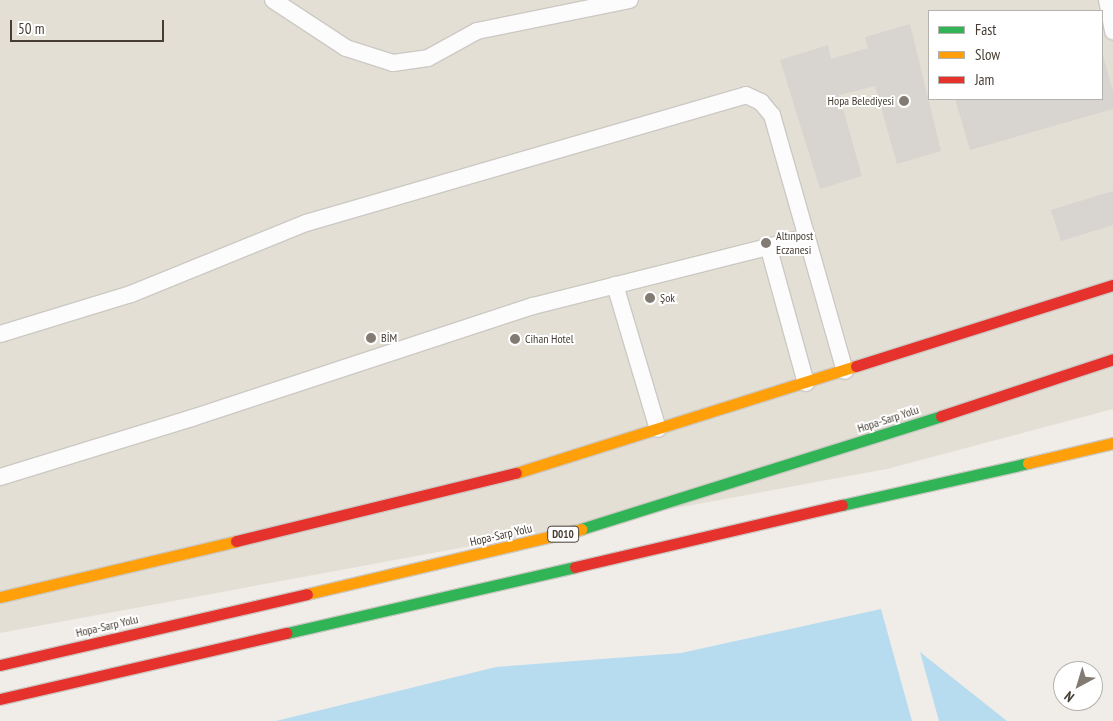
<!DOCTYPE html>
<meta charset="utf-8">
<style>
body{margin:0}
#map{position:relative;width:1113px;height:721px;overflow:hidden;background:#f0ede8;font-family:"PT Sans Narrow",sans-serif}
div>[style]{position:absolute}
.residential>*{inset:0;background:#e4dfd5}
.water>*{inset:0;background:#b7dcef}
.building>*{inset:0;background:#d8d4cf}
.roads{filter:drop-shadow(1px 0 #ccc9c4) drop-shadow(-1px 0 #ccc9c4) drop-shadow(0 1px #ccc9c4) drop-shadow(0 -1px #ccc9c4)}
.street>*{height:16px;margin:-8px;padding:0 8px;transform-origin:8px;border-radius:8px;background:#fdfcfc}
.fast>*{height:11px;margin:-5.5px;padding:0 5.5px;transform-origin:5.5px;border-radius:5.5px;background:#30b455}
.slow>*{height:11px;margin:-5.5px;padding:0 5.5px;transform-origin:5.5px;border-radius:5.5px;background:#ff9f0a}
.jam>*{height:11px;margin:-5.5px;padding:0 5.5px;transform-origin:5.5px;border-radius:5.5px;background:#e5322d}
.dots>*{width:14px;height:14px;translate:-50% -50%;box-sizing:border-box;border:2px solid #fff;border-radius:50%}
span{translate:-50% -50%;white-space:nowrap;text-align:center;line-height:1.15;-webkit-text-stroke:4px #fff;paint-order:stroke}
.shield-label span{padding:1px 4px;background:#fff;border:1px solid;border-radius:4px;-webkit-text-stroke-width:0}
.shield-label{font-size:11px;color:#463e34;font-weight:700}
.poi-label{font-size:12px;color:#463e34}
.right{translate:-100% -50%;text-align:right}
.left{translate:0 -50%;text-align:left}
.street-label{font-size:12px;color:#463e34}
.legend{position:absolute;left:928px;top:10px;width:175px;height:90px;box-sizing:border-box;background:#fff;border:1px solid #b5b2ae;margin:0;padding:6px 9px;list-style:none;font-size:15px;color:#463e34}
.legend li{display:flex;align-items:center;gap:10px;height:25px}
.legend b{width:25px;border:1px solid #b5b2ae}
.north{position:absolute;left:1053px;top:661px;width:50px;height:50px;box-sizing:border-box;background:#fff;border:1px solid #b5b2ae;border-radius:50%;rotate:219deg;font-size:14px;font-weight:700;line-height:20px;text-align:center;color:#463e34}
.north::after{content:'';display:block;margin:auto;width:18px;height:22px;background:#827b73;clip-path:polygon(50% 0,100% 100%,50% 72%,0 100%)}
.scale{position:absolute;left:10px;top:20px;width:154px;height:22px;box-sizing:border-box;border:2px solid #463e34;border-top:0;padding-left:6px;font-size:15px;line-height:18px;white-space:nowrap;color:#463e34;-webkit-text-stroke:4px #fff;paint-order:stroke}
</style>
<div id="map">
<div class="residential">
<div style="clip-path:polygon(evenodd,0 0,1113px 0,1113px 409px,887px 469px,0 633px,0 0,929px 11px,1102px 11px,1102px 99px,929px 99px,929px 11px)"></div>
</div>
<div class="water">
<div style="clip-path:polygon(881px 609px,912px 721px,276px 721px,496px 667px,681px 653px)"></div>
<div style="clip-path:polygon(920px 652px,1007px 721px,939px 721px)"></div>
</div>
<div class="building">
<div style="clip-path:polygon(910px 24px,941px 151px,897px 164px,875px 86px,839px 95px,862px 176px,820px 189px,780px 60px,828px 45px,831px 59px,868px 48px,865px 37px)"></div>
<div style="clip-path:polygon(1102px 52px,1113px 91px,1113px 109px,970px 150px,955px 99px,1102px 99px)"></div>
<div style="clip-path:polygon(1113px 191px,1113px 225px,1061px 241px,1051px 210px)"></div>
</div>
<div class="roads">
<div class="street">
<div style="left:273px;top:0;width:87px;rotate:33.3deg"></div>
<div style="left:346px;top:48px;width:49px;rotate:17.7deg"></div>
<div style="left:393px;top:63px;width:35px;rotate:-8deg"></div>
<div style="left:428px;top:58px;width:56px;rotate:-28.9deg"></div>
<div style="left:477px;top:31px;width:156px;rotate:-11.5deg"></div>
<div style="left:1107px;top:0;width:32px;rotate:79deg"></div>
<div style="left:769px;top:249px;width:139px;rotate:74.6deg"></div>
<div style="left:615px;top:285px;width:150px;rotate:73.4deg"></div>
<div style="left:0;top:334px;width:137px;rotate:-17deg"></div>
<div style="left:131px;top:294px;width:189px;rotate:-22.1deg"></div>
<div style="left:306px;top:223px;width:458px;rotate:-16.2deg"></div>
<div style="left:746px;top:95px;width:17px;rotate:25deg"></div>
<div style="left:761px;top:102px;width:17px;rotate:50deg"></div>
<div style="left:772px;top:115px;width:266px;rotate:74.1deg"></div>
<div style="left:0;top:477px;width:201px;rotate:-17.1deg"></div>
<div style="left:192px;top:418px;width:359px;rotate:-18.2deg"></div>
<div style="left:533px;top:306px;width:279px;rotate:-14.1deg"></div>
</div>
<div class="fast">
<div style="left:842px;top:505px;width:191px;rotate:-12.7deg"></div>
<div style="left:581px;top:529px;width:377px;rotate:-17.4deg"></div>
<div style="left:287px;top:633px;width:295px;rotate:-12.9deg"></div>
</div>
<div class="slow">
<div style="left:1028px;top:463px;width:87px;rotate:-13.2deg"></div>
<div style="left:516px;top:473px;width:356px;rotate:-17.5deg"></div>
<div style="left:307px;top:594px;width:282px;rotate:-13.3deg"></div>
<div style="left:0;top:597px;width:243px;rotate:-13.3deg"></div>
</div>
<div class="jam">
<div style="left:856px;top:366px;width:269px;rotate:-17.5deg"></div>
<div style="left:941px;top:416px;width:181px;rotate:-18.3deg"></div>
<div style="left:236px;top:541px;width:288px;rotate:-13.7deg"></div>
<div style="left:575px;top:567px;width:274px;rotate:-13.1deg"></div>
<div style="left:0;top:665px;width:315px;rotate:-13deg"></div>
<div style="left:0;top:699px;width:294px;rotate:-13deg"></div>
</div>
</div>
<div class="dots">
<div style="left:904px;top:101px;background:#827b73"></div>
<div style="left:766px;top:243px;background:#827b73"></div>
<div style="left:650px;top:298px;background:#827b73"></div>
<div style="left:371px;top:338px;background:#827b73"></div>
<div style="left:515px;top:339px;background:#827b73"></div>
</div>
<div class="shield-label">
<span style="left:563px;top:534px">D010</span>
</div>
<div class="poi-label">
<span class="right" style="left:894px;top:101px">Hopa Belediyesi</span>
<span class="left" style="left:776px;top:243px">Altınpost<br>Eczanesi</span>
<span class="left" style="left:660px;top:298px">Şok</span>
<span class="left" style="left:381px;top:338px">BİM</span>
<span class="left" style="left:525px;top:339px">Cihan Hotel</span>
</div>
<div class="street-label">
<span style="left:888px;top:419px;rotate:-18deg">Hopa-Sarp Yolu</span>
<span style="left:501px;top:535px;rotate:-13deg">Hopa-Sarp Yolu</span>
<span style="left:107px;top:626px;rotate:-13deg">Hopa-Sarp Yolu</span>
</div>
<ul class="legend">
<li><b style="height:6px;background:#30b455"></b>Fast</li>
<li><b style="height:6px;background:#ff9f0a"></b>Slow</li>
<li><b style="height:6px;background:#e5322d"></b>Jam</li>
</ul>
<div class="north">N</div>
<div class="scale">50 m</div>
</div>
